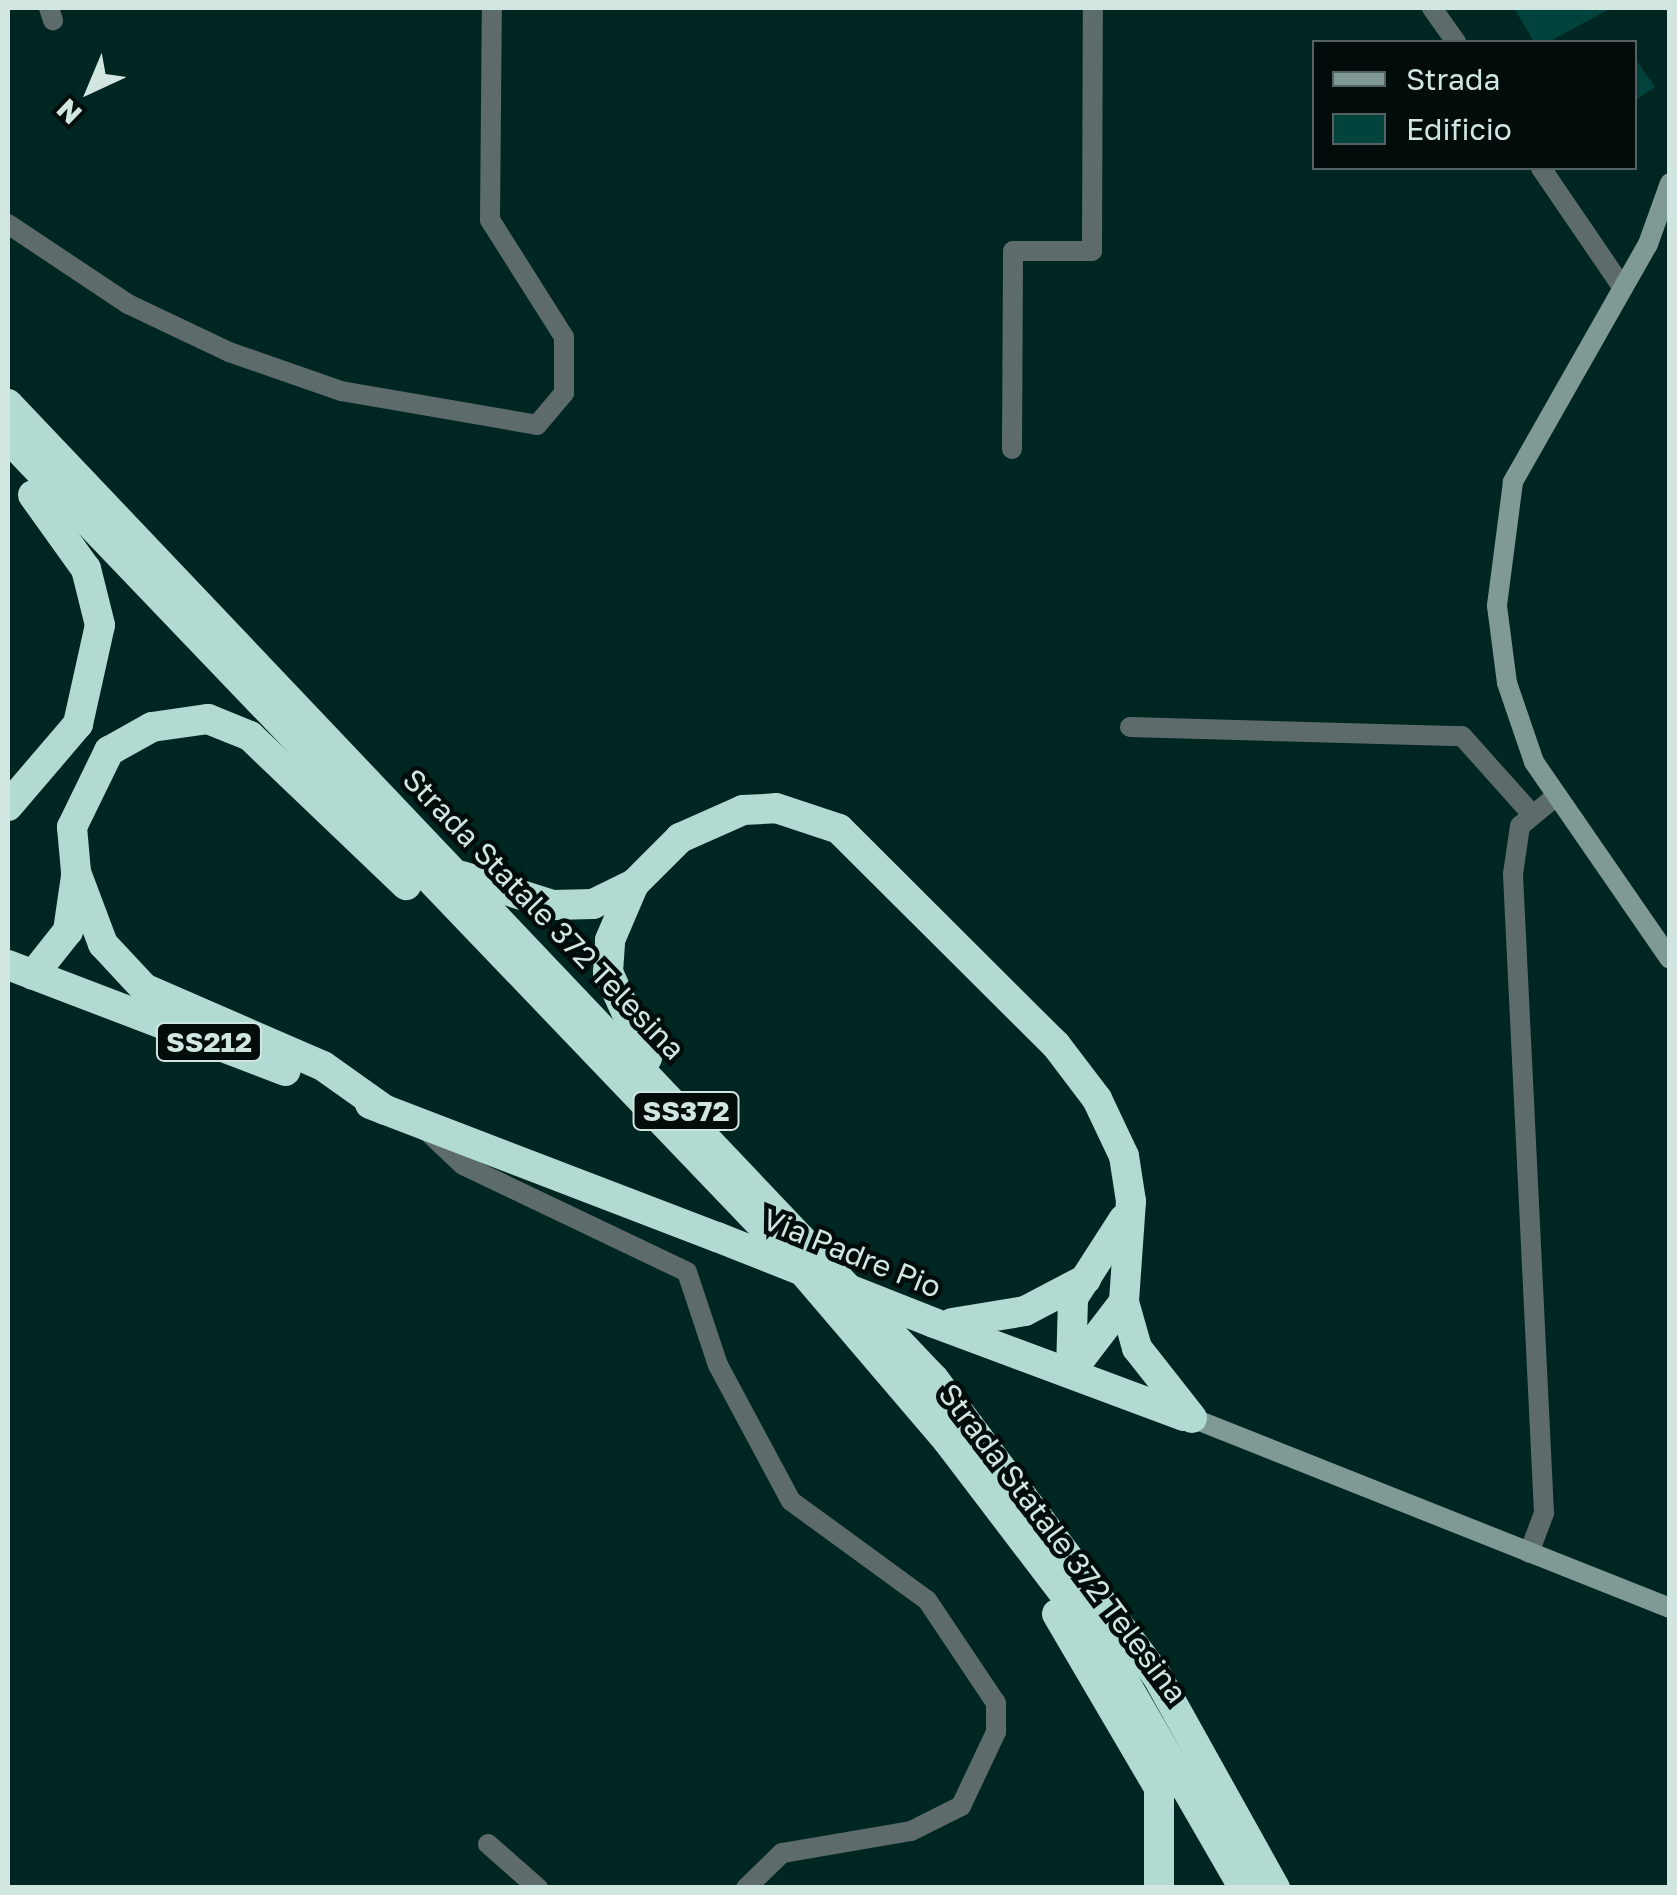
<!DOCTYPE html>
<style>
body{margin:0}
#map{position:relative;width:1677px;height:1895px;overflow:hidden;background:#002622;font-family:"Golos Text",sans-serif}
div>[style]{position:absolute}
.building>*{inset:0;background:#00423c}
.street>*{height:20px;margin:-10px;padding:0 10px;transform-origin:10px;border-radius:10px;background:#5d6c6a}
.secondary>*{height:20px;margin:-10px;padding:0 10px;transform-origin:10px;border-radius:10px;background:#7f9994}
.highway>*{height:30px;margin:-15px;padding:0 15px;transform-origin:15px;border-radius:15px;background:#b1dad3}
.highway-bridge>*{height:30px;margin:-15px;padding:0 15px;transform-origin:15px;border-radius:15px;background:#b1dad3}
span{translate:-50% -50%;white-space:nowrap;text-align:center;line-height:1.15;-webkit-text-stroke:9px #010c0b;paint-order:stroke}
.shield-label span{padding:2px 8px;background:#010c0b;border:2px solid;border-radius:8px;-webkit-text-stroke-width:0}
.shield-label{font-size:28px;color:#d1e5e1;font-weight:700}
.street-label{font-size:30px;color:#d1e5e1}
.frame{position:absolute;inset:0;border:10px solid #d1e5e1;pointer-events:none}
.legend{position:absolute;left:1312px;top:40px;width:325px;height:130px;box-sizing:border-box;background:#010c0b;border:2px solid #546361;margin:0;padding:12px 18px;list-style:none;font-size:30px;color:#d1e5e1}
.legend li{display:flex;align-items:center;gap:20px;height:50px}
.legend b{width:50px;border:2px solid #546361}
.north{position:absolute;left:40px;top:40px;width:100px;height:100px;-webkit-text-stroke:8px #010c0b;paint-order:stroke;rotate:224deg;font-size:28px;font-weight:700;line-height:40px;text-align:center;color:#d1e5e1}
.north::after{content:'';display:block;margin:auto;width:35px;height:45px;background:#d1e5e1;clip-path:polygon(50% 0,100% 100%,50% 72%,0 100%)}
</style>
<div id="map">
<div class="building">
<div style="clip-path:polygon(1514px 8px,1611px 8px,1549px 42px,1534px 42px)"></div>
<div style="clip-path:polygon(1634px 57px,1655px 87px,1634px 101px)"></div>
</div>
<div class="street">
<div style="left:49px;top:8px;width:13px;rotate:72deg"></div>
<div style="left:1432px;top:8px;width:42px;rotate:54.8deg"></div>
<div style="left:1541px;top:168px;width:145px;rotate:55.7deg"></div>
<div style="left:8px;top:224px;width:144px;rotate:33.7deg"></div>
<div style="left:128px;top:304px;width:112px;rotate:25.4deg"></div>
<div style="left:229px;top:352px;width:119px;rotate:19.2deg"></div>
<div style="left:341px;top:391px;width:199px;rotate:9.8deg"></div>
<div style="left:537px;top:425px;width:42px;rotate:-49.8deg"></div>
<div style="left:564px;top:393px;width:56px;rotate:-90deg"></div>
<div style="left:564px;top:337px;width:138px;rotate:-122.3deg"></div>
<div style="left:490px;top:220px;width:212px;rotate:-89.5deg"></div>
<div style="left:1012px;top:449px;width:198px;rotate:-89.7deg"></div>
<div style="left:1013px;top:251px;width:79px"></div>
<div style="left:1092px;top:251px;width:243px;rotate:-89.8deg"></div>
<div style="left:1130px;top:727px;width:332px;rotate:1.6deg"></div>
<div style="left:1462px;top:736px;width:102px;rotate:48.2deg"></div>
<div style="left:428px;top:1132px;width:48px;rotate:43.3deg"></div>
<div style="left:463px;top:1165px;width:248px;rotate:25.5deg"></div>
<div style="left:687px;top:1272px;width:98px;rotate:71.6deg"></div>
<div style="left:718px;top:1365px;width:154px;rotate:61.8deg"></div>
<div style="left:791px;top:1501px;width:168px;rotate:36.1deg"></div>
<div style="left:927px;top:1600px;width:124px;rotate:56.2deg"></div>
<div style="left:996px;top:1703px;width:29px;rotate:90deg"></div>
<div style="left:996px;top:1732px;width:82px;rotate:115.3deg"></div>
<div style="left:961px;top:1806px;width:56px;rotate:153.4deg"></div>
<div style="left:911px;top:1831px;width:131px;rotate:170.3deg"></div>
<div style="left:782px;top:1853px;width:50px;rotate:135.8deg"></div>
<div style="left:1529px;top:1553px;width:43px;rotate:-69.4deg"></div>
<div style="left:1544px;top:1513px;width:640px;rotate:-92.78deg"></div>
<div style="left:1513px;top:874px;width:49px;rotate:-81.7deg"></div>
<div style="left:1520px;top:826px;width:45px;rotate:-39.6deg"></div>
<div style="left:488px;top:1844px;width:67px;rotate:41.3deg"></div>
</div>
<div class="secondary">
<div style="left:1670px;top:183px;width:65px;rotate:109.8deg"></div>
<div style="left:1648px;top:244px;width:274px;rotate:119.6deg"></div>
<div style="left:1513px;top:482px;width:125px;rotate:97.4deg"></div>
<div style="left:1497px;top:606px;width:78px;rotate:82.6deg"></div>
<div style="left:1507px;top:683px;width:83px;rotate:71.1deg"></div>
<div style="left:1534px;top:762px;width:239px;rotate:55.4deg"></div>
<div style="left:1192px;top:1418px;width:514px;rotate:21.68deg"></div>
</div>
<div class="highway">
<div style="left:8px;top:404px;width:1345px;rotate:46.48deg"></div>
<div style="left:934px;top:1379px;width:371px;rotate:53.1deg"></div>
<div style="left:1157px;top:1676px;width:243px;rotate:60.9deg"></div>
<div style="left:8px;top:438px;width:1113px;rotate:46.24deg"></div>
<div style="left:778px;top:1242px;width:260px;rotate:49.5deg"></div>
<div style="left:947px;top:1440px;width:259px;rotate:52.7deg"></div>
<div style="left:1104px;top:1646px;width:280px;rotate:60deg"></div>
<div style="left:8px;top:806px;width:108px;rotate:-49.5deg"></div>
<div style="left:78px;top:724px;width:101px;rotate:-77.5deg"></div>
<div style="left:100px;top:625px;width:58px;rotate:-104deg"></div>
<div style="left:86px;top:569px;width:91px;rotate:-125.6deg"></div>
<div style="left:462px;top:876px;width:96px;rotate:17.7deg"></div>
<div style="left:553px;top:905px;width:40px;rotate:-1.4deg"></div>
<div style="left:593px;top:904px;width:46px;rotate:-26deg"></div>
<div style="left:8px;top:965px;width:297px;rotate:20.9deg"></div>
<div style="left:33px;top:975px;width:56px;rotate:-51.5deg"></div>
<div style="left:68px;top:931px;width:56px;rotate:-81.7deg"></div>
<div style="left:647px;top:1058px;width:94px;rotate:-114.4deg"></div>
<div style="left:608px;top:972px;width:32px;rotate:-86deg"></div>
<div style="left:610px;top:940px;width:61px;rotate:-66.8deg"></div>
<div style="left:634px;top:884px;width:65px;rotate:-45deg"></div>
<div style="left:680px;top:838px;width:69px;rotate:-24deg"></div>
<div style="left:743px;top:810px;width:33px;rotate:-3deg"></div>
<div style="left:776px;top:808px;width:66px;rotate:18.4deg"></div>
<div style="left:839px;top:829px;width:306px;rotate:44.9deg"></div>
<div style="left:1056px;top:1045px;width:68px;rotate:52.8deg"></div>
<div style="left:1097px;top:1099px;width:63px;rotate:64.7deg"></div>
<div style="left:1124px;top:1156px;width:46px;rotate:81.2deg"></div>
<div style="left:1131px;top:1201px;width:101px;rotate:94deg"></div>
<div style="left:1124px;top:1302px;width:48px;rotate:74.2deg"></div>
<div style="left:1137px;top:1348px;width:89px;rotate:51.8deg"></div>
<div style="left:370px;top:1104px;width:372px;rotate:21deg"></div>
<div style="left:385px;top:1110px;width:76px;rotate:-144.6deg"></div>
<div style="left:323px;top:1066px;width:195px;rotate:-156.5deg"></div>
<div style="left:144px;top:988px;width:60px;rotate:-133deg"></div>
<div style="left:103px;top:944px;width:77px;rotate:-110.6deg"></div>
<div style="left:76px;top:872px;width:45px;rotate:-95.1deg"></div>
<div style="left:72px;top:827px;width:85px;rotate:-64deg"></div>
<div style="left:109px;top:751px;width:49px;rotate:-29.2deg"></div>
<div style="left:152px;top:727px;width:57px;rotate:-8.1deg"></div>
<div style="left:208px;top:719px;width:45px;rotate:22deg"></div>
<div style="left:250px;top:736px;width:216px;rotate:43.7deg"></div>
<div style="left:934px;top:1323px;width:267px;rotate:20.4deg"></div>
<div style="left:952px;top:1323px;width:74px;rotate:-9.3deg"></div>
<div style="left:1025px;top:1311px;width:69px;rotate:-27.7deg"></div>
<div style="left:1071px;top:1371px;width:73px;rotate:-88.4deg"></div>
<div style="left:1073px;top:1298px;width:93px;rotate:-57.3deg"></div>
<div style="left:1071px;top:1371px;width:87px;rotate:-52.5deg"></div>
<div style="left:1057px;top:1614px;width:202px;rotate:59.6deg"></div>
<div style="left:1159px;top:1788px;width:100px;rotate:90deg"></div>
</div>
<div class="highway-bridge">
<div style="left:717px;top:1237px;width:233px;rotate:21.6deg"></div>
</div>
<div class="shield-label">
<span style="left:209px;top:1042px">SS212</span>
<span style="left:686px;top:1111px">SS372</span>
</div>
<div class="street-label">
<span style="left:544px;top:914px;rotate:46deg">Strada Statale 372 Telesina</span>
<span style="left:852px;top:1253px;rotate:22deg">Via Padre Pio</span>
<span style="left:1063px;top:1543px;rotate:53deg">Strada Statale 372 Telesina</span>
</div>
<div class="frame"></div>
<ul class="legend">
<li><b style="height:12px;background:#7f9994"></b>Strada</li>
<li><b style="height:28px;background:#00423c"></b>Edificio</li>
</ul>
<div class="north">N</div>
</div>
